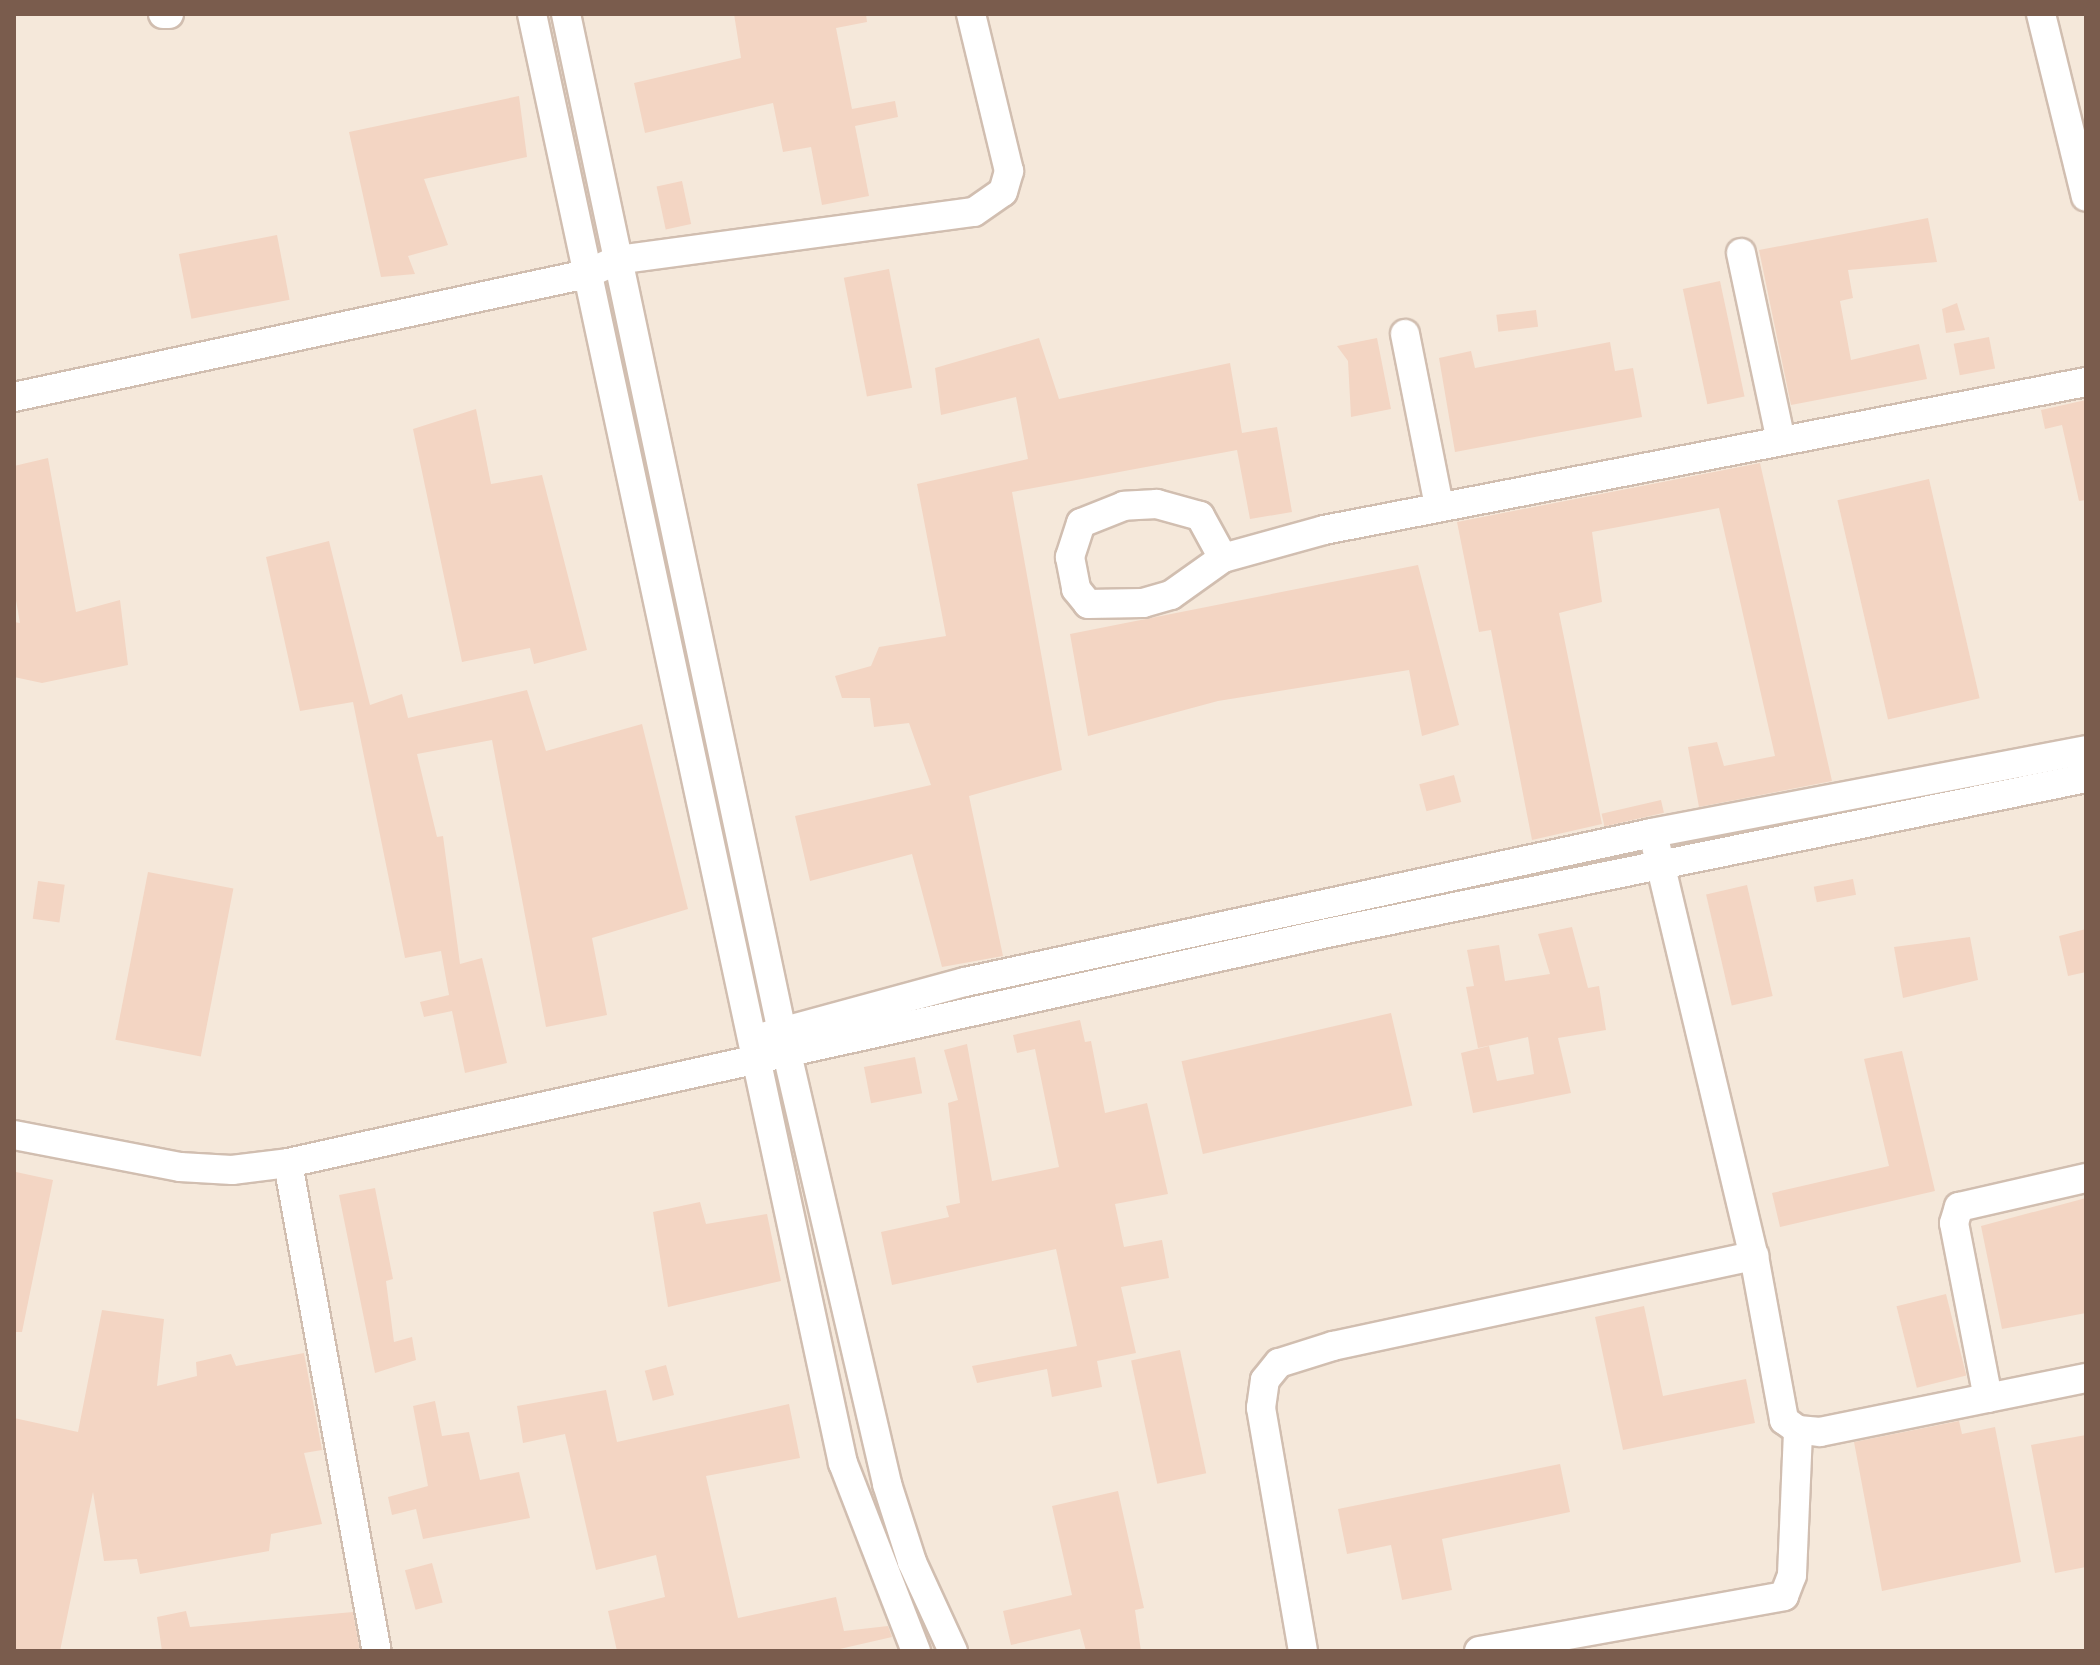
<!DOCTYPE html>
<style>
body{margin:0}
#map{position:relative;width:2100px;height:1665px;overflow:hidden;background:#fdf6ec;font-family:"Public Sans",sans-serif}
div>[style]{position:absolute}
.residential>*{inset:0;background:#f5e8da;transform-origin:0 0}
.building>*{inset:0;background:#f3d5c3;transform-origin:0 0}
.roads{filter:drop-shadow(2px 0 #d1beb0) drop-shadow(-2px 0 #d1beb0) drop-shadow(0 2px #d1beb0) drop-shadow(0 -2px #d1beb0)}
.minor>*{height:28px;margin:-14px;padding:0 14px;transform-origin:14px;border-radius:14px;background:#fff}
span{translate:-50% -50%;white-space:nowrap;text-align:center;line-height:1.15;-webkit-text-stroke:6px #fffaf3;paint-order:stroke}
.frame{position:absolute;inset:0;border:16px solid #7a5c4d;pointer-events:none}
</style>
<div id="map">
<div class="residential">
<div style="left:14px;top:14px;width:2072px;height:1637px"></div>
</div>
<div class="building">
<div style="clip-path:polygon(734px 14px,866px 14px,867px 22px,836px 28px,852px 109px,895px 101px,898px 117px,855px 126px,869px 196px,822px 205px,811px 147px,783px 152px,773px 103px,645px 133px,634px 83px,741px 58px)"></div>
<div style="clip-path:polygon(519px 96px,527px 157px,424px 179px,448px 245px,408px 256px,415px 274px,381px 277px,349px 132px)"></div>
<div style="left:682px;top:181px;width:44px;height:26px;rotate:78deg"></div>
<div style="clip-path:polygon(1928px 218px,1937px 262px,1848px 270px,1853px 298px,1840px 301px,1851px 360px,1919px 344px,1927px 379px,1791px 405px,1759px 250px)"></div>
<div style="left:277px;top:235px;width:66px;height:100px;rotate:79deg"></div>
<div style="left:889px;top:269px;width:121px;height:46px;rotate:79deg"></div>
<div style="left:1720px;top:281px;width:118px;height:38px;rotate:78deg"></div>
<div style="clip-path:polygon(1957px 303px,1965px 330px,1946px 333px,1942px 309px)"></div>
<div style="left:1536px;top:310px;width:17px;height:40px;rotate:83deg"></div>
<div style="left:1989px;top:337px;width:32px;height:36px;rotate:79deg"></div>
<div style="clip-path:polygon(1039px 338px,1059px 399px,1230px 363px,1242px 433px,1277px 427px,1292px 512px,1250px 519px,1237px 450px,1012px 492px,1062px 770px,969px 796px,1003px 956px,942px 967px,912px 854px,810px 881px,795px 816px,931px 785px,909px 723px,874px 727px,870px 698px,842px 698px,835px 676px,871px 666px,879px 647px,946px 636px,917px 484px,1028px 459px,1016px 397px,941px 415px,935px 368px)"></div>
<div style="clip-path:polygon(1377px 338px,1391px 409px,1351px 417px,1348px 361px,1337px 346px)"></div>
<div style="clip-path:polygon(1610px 342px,1615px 371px,1633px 368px,1642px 417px,1455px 452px,1439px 358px,1471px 351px,1475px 368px)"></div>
<div style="clip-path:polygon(2086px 400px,2086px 500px,2079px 501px,2062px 425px,2045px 429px,2041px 410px)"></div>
<div style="clip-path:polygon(476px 409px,491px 484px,542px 475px,587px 650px,534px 664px,530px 648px,462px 662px,413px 429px)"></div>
<div style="clip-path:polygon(48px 458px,76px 612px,120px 600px,128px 665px,42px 683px,14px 677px,14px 622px,20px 623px,14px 589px,14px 466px)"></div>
<div style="clip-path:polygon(1760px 463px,1832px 781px,1699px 807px,1688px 747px,1717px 742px,1724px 766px,1775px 756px,1719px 508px,1592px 532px,1602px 602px,1559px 613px,1602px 824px,1532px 840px,1491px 630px,1479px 632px,1457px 522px)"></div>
<div style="left:1929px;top:479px;width:225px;height:94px;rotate:77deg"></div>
<div style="clip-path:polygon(329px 541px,370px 705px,402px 694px,408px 718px,527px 690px,546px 751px,642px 724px,688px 909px,592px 938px,607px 1015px,546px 1027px,492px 740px,417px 754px,437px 837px,443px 836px,460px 964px,482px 958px,507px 1063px,465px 1073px,452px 1011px,424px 1017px,420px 1002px,449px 995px,441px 951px,405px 958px,353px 702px,300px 711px,266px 557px)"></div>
<div style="clip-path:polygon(1418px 565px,1459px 725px,1422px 736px,1409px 670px,1218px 701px,1088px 736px,1070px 634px)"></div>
<div style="left:1454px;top:775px;width:28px;height:36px;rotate:75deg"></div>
<div style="left:1661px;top:800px;width:13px;height:61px;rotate:77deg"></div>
<div style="left:148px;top:872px;width:87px;height:171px;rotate:11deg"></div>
<div style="left:1853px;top:879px;width:16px;height:40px;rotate:79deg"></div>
<div style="left:38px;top:881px;width:27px;height:38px;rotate:8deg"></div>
<div style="left:1747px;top:885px;width:114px;height:42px;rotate:77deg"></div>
<div style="clip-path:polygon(1572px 927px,1588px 988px,1599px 986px,1606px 1030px,1558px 1038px,1571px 1093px,1473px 1113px,1461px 1053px,1489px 1046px,1497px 1081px,1534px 1074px,1528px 1037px,1478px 1048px,1466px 987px,1474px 986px,1467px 950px,1499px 945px,1505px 981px,1550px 974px,1538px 934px)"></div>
<div style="clip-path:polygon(2086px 929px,2086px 972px,2068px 976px,2059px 936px)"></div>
<div style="clip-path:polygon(1970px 937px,1978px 980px,1903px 998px,1894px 947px)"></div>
<div style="left:1391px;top:1013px;width:95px;height:215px;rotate:77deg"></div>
<div style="clip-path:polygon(1080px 1020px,1085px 1042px,1091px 1041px,1105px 1113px,1147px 1103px,1168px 1194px,1115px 1204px,1124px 1247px,1162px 1240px,1169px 1278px,1121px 1287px,1136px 1353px,1097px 1361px,1102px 1387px,1052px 1397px,1047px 1369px,977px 1383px,972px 1366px,1077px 1346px,1056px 1249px,892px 1285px,881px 1232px,949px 1217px,946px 1206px,960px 1203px,948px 1103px,958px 1100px,944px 1050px,967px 1044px,992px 1181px,1059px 1167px,1035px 1049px,1017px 1053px,1013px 1035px)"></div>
<div style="clip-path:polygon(1902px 1051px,1935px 1191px,1780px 1227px,1772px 1193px,1889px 1166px,1864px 1059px)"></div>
<div style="left:915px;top:1057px;width:37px;height:52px;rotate:79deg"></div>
<div style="clip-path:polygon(16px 1172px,53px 1180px,22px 1332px,14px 1332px)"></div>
<div style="clip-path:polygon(375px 1188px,393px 1279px,386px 1281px,394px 1342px,412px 1337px,416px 1360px,375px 1373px,339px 1195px)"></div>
<div style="clip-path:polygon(2086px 1198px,2086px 1313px,2002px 1329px,1981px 1226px)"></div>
<div style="clip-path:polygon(700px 1202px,706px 1224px,767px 1214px,781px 1281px,668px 1307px,653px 1212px)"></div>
<div style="left:1946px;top:1294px;width:84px;height:51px;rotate:76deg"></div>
<div style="clip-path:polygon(1644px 1306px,1663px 1396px,1746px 1379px,1755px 1423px,1623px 1450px,1595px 1317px)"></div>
<div style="clip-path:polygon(102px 1310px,164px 1319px,157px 1386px,197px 1376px,196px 1362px,231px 1354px,236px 1366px,304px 1353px,322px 1450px,304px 1453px,322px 1524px,271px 1534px,269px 1551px,140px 1574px,137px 1559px,104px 1561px,93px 1492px,60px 1651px,14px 1651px,14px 1418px,78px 1432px)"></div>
<div style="left:1180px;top:1350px;width:126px;height:50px;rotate:78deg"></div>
<div style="left:666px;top:1365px;width:31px;height:22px;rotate:75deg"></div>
<div style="clip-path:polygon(606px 1390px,617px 1442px,789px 1404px,800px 1458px,706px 1476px,738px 1618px,836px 1597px,844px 1631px,888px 1626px,892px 1637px,831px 1651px,617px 1651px,608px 1611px,665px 1597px,656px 1555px,596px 1570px,565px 1434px,523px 1443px,517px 1406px)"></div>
<div style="clip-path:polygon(435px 1401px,442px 1436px,469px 1432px,480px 1480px,519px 1472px,530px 1518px,423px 1539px,416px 1509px,392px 1515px,388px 1497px,428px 1486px,413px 1406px)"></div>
<div style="clip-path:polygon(1959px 1421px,1962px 1434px,1995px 1427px,2021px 1562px,1882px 1591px,1854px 1442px)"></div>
<div style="clip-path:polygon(2086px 1435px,2086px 1567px,2055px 1573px,2031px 1445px)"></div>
<div style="clip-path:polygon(1560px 1464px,1570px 1512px,1442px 1539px,1452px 1590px,1402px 1600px,1391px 1545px,1347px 1554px,1338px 1509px)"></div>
<div style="clip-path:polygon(1118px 1491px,1144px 1608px,1135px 1610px,1141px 1651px,1086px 1651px,1080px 1629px,1011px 1645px,1003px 1611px,1072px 1595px,1052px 1506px)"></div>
<div style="left:432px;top:1563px;width:41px;height:28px;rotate:75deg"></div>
<div style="clip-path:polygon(186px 1611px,190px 1627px,353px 1612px,360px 1651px,162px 1651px,157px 1617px)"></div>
</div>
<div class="roads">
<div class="minor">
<div style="left:163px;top:14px;width:6px"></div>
<div style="left:532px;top:14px;width:1482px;rotate:77.89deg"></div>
<div style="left:843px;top:1463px;width:202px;rotate:68.8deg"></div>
<div style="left:566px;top:14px;width:1041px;rotate:78.02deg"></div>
<div style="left:782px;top:1032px;width:464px;rotate:76.9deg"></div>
<div style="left:887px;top:1484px;width:82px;rotate:72.2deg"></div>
<div style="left:912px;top:1562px;width:98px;rotate:65.3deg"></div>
<div style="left:2041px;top:14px;width:188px;rotate:76.2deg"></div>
<div style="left:1741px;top:253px;width:188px;rotate:78deg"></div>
<div style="left:1405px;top:334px;width:174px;rotate:78.8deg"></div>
<div style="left:14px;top:397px;width:586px;rotate:-12.12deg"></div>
<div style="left:587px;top:274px;width:33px;rotate:-25deg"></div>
<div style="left:617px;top:260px;width:360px;rotate:-7.7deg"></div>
<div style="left:974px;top:212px;width:35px;rotate:-35deg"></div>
<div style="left:1003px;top:192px;width:22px;rotate:-74deg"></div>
<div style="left:1009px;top:171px;width:162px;rotate:-103.6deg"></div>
<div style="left:1223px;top:558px;width:48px;rotate:-118.7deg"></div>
<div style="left:1200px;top:516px;width:45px;rotate:-164.4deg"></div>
<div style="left:1157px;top:504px;width:33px;rotate:177deg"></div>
<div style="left:1124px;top:506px;width:46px;rotate:158.4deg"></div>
<div style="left:1081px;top:523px;width:36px;rotate:108deg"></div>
<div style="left:1070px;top:557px;width:33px;rotate:79deg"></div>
<div style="left:1076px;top:589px;width:19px;rotate:51deg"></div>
<div style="left:1088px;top:604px;width:55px;rotate:-1deg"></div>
<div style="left:1143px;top:603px;width:29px;rotate:-16deg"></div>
<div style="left:1171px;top:595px;width:64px;rotate:-35.4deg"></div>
<div style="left:1223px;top:558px;width:105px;rotate:-15.5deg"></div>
<div style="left:1324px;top:530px;width:776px;rotate:-10.99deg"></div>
<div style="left:1656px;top:846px;width:422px;rotate:76.6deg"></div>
<div style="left:1754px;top:1256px;width:167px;rotate:79.6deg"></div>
<div style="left:1784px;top:1420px;width:17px;rotate:36deg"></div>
<div style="left:1798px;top:1430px;width:22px;rotate:5deg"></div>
<div style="left:1820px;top:1432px;width:271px;rotate:-11.5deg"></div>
<div style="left:766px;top:1036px;width:206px;rotate:-15.2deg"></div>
<div style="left:965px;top:982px;width:703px;rotate:-12.24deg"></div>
<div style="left:1652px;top:833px;width:442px;rotate:-10.8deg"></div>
<div style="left:14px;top:1135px;width:169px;rotate:10.9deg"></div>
<div style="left:180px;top:1167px;width:52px;rotate:3.3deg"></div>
<div style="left:232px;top:1170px;width:56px;rotate:-7.1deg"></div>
<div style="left:288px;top:1163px;width:1064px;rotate:-12.48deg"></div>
<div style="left:1327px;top:933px;width:775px;rotate:-11.54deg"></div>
<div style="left:288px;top:1163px;width:496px;rotate:79.7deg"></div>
<div style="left:1988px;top:1398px;width:178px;rotate:-101deg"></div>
<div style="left:1954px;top:1223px;width:17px;rotate:-73deg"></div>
<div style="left:1959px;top:1207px;width:130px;rotate:-12.9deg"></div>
<div style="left:1303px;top:1651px;width:247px;rotate:-99.8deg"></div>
<div style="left:1261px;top:1408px;width:28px;rotate:-82deg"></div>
<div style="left:1265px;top:1380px;width:22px;rotate:-51deg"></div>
<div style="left:1279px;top:1363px;width:57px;rotate:-17.5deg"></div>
<div style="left:1333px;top:1346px;width:431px;rotate:-12.1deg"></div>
<div style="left:1479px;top:1651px;width:310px;rotate:-10.2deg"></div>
<div style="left:1784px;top:1596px;width:22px;rotate:-69deg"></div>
<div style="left:1792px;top:1575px;width:145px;rotate:-87.6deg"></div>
</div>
</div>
<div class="frame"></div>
</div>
